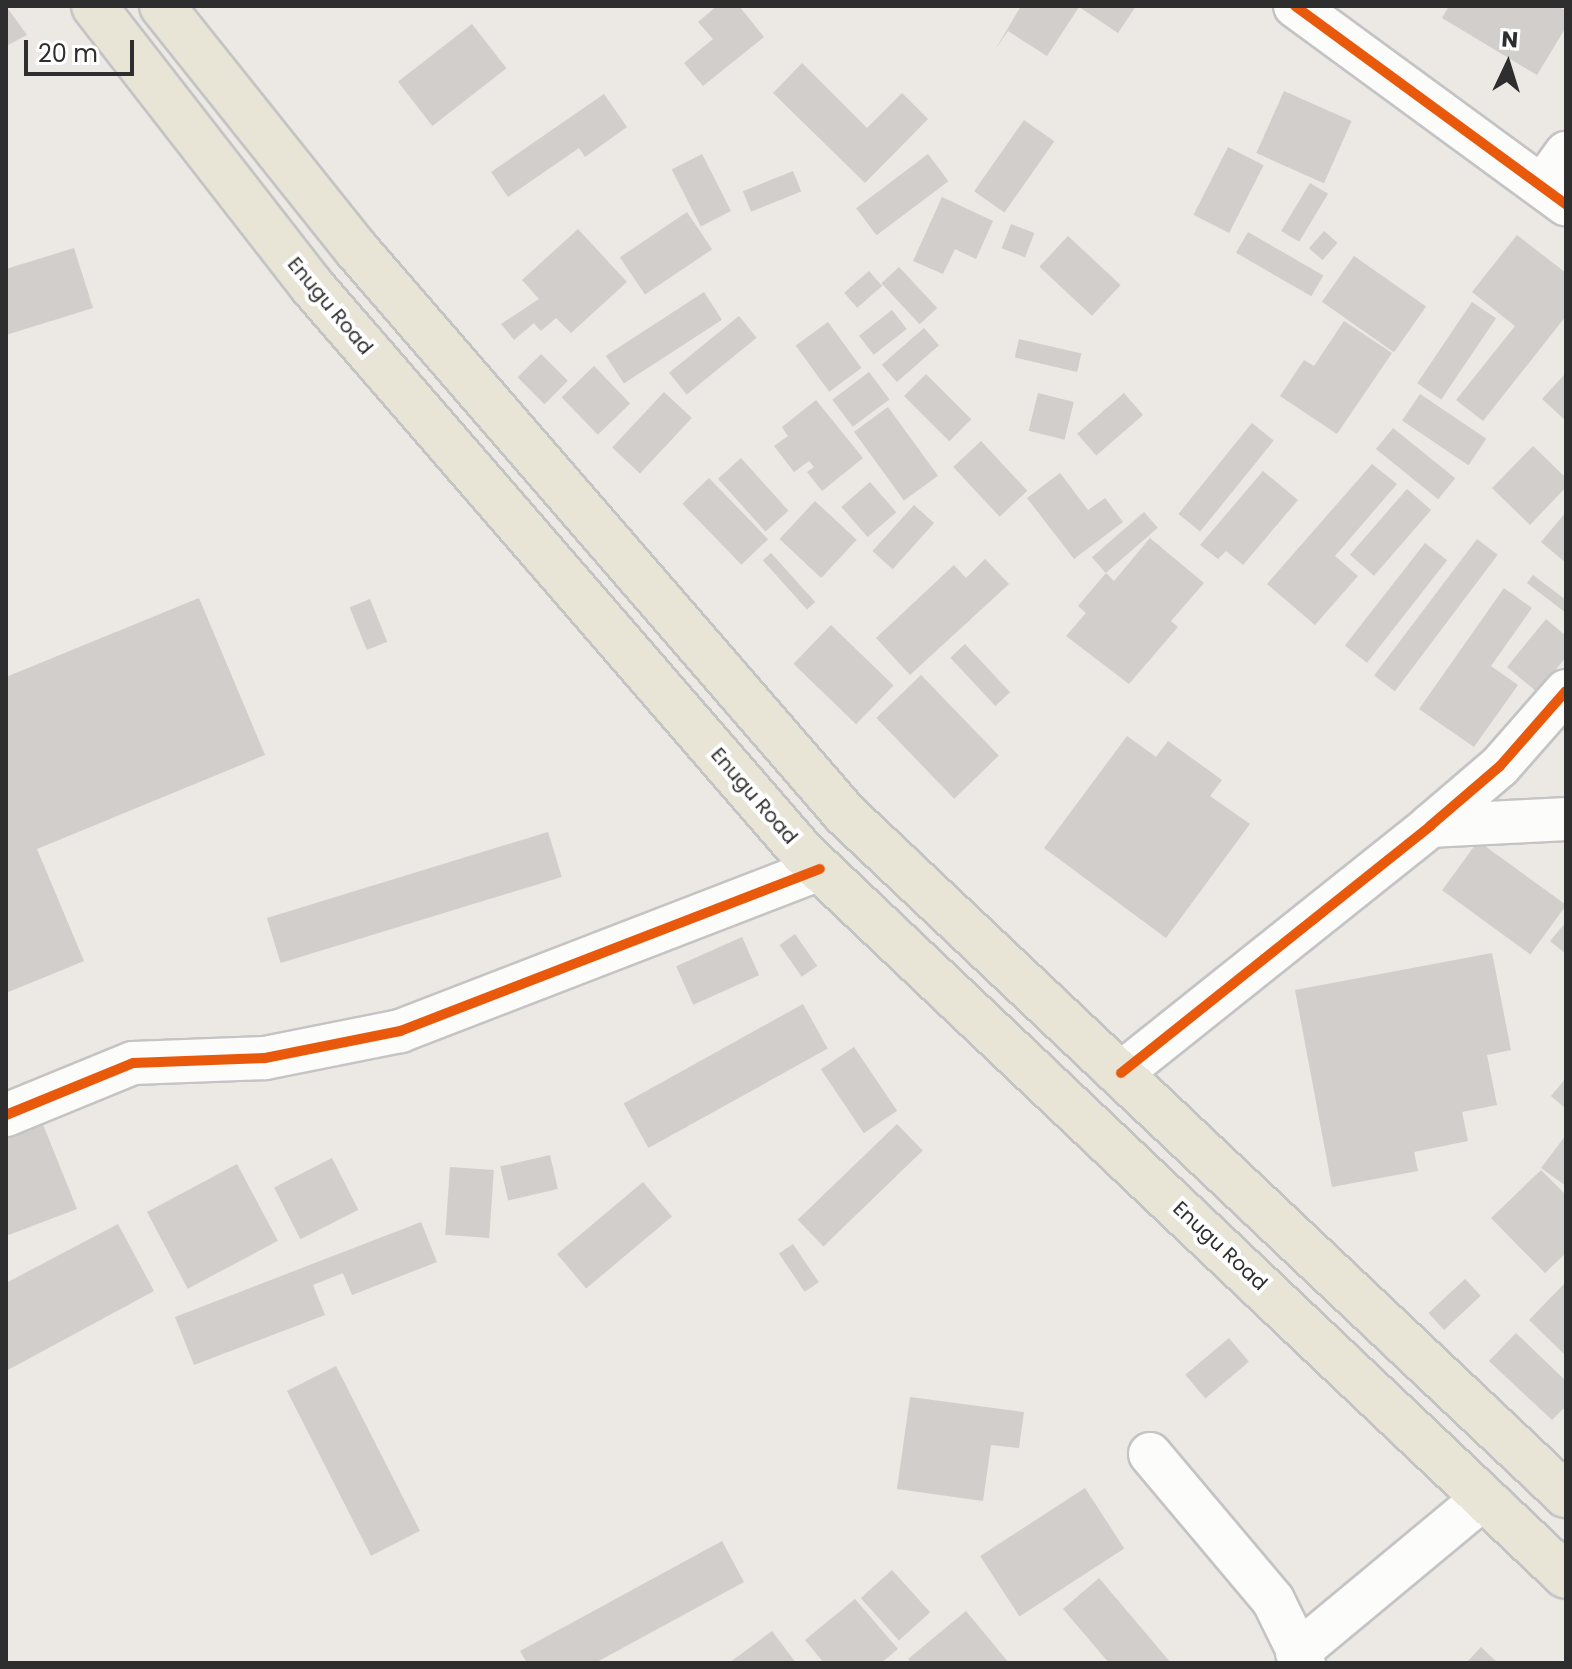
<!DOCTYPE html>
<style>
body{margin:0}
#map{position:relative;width:1572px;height:1669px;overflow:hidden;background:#ece8e4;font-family:Poppins,sans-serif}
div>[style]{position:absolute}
.building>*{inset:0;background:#d1cecb;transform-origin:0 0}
.roads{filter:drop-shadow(2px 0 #c5c4c5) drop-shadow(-2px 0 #c5c4c5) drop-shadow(0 2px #c5c4c5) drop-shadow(0 -2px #c5c4c5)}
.minor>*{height:42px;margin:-21px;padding:0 21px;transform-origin:21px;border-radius:21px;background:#fcfcfb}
.major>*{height:44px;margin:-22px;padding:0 22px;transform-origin:22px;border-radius:22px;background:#e8e4d6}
.cycleway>*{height:10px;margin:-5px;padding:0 5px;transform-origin:5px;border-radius:5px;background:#e8590c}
span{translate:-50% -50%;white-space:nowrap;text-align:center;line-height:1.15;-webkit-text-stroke:8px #fff;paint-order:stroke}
.street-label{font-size:20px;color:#2e2e2e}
.frame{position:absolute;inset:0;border:8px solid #2e2e2e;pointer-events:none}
.north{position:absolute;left:1468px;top:24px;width:80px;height:80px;-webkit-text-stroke:6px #fff;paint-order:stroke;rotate:4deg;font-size:22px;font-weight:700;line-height:32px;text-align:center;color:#2e2e2e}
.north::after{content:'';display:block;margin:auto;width:28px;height:36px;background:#2e2e2e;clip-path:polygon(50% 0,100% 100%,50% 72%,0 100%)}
.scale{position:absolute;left:24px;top:40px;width:110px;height:36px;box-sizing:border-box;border:4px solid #2e2e2e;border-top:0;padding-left:10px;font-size:24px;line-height:28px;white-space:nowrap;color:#2e2e2e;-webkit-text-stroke:6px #fff;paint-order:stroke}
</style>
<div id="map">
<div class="building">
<div style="clip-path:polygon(6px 6px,27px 35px,6px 46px)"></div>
<div style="clip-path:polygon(717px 6px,739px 6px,764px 37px,703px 86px,684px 63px,713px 39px,698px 22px)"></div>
<div style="clip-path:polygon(1021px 6px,1136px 6px,1118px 33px,1079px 7px,1047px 56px,1008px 31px,995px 50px)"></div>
<div style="clip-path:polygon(1449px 6px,1558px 6px,1566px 11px,1566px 27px,1537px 75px,1442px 18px)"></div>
<div style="left:472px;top:24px;width:56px;height:94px;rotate:52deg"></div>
<div style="clip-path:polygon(802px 63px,867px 128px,902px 93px,928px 119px,865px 183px,773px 93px)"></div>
<div style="left:1284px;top:91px;width:74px;height:68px;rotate:24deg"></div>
<div style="clip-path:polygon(604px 94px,627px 127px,585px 157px,579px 148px,508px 197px,491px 172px)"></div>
<div style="left:1024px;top:120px;width:37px;height:87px;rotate:35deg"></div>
<div style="left:1228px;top:147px;width:40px;height:76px;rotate:27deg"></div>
<div style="left:702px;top:154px;width:64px;height:34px;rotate:63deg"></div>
<div style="left:928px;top:154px;width:34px;height:90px;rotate:53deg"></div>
<div style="left:793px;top:171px;width:22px;height:54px;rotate:68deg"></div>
<div style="left:1310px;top:183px;width:21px;height:56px;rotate:31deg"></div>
<div style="clip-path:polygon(942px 197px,993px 221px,976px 259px,955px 249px,943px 274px,913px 261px)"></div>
<div style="left:687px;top:212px;width:45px;height:81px;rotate:56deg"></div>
<div style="left:1011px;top:224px;width:25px;height:26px;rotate:21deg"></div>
<div style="clip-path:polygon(578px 229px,627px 282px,571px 333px,556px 318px,541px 331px,534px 323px,514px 340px,501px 324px,539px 299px,522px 280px)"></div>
<div style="left:1324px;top:231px;width:18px;height:23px;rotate:41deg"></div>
<div style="left:1248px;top:232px;width:87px;height:24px;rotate:30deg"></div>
<div style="clip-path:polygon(1517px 235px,1566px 273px,1566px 316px,1483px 421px,1456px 400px,1515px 326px,1472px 292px)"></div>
<div style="left:1068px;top:236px;width:72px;height:42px;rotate:43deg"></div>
<div style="clip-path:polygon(74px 248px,93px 308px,6px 335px,6px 269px)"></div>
<div style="left:1354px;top:256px;width:88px;height:56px;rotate:35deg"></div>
<div style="left:899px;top:267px;width:56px;height:24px;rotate:47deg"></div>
<div style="left:869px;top:271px;width:20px;height:33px;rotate:49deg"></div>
<div style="left:704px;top:292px;width:33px;height:117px;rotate:57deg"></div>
<div style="left:1472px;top:302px;width:29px;height:98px;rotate:34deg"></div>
<div style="left:892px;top:310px;width:24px;height:42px;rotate:52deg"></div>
<div style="left:739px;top:316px;width:28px;height:90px;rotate:51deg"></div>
<div style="clip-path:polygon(1344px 321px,1392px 353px,1337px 434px,1280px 396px,1304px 360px,1314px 366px)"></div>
<div style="left:828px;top:322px;width:57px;height:40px;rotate:54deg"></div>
<div style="left:924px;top:328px;width:23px;height:56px;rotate:49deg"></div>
<div style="left:1019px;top:339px;width:64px;height:19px;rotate:13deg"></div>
<div style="left:541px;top:354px;width:38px;height:33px;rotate:45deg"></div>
<div style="left:594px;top:366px;width:52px;height:45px;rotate:46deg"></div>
<div style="left:869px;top:372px;width:34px;height:46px;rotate:53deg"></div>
<div style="left:926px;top:374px;width:64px;height:31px;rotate:45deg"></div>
<div style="clip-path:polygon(1564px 375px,1566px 377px,1566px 421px,1542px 399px)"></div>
<div style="left:664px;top:392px;width:38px;height:76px;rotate:43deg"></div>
<div style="left:1038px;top:393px;width:37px;height:39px;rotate:14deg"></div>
<div style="left:1124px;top:393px;width:29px;height:62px;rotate:49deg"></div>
<div style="left:1420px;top:394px;width:80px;height:32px;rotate:34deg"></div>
<div style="clip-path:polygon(816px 400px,863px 458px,822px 491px,807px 472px,814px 467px,809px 461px,794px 472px,774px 446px,788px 436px,782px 427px)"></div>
<div style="left:888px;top:407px;width:85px;height:42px;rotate:54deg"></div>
<div style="left:1252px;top:423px;width:28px;height:117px;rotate:39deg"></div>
<div style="left:1393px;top:428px;width:80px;height:27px;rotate:39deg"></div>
<div style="left:981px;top:441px;width:68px;height:38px;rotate:47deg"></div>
<div style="clip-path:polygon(1533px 446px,1566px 478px,1566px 487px,1530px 525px,1492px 488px)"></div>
<div style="left:741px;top:458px;width:71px;height:31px;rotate:48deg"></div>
<div style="clip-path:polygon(1372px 464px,1397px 484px,1335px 556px,1358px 576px,1315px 625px,1267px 584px)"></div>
<div style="clip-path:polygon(1263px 471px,1298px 500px,1243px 565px,1226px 551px,1218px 559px,1200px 545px)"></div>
<div style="clip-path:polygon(1060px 473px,1088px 510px,1105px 498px,1123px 522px,1074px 559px,1027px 498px)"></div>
<div style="left:709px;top:478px;width:85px;height:37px;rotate:46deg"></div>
<div style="left:870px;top:482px;width:40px;height:38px;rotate:49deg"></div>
<div style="left:1407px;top:489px;width:32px;height:87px;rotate:41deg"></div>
<div style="left:815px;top:501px;width:57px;height:52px;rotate:43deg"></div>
<div style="left:914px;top:505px;width:27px;height:62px;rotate:42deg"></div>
<div style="left:1144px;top:512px;width:21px;height:69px;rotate:49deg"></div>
<div style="clip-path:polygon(1566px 512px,1566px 563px,1541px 542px)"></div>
<div style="clip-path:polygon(1150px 538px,1204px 583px,1171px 621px,1178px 627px,1129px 684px,1066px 636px,1086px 613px,1078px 606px,1106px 573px,1114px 581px)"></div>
<div style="left:1477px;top:539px;width:26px;height:171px;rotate:37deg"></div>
<div style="left:1425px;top:543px;width:28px;height:130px;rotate:38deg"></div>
<div style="left:771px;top:553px;width:66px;height:11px;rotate:48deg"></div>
<div style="clip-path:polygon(985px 559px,1009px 584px,910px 675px,876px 638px,954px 565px,966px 578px)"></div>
<div style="clip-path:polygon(1533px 575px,1566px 600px,1566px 613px,1527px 583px)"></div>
<div style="clip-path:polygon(1504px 588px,1532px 608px,1491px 666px,1518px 685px,1474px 747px,1419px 709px)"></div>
<div style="clip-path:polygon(199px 598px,265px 755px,37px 849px,84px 961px,6px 993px,6px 677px)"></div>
<div style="left:370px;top:599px;width:46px;height:22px;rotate:68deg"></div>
<div style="clip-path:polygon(1546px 619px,1566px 636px,1566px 657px,1537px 692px,1507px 667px)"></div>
<div style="left:831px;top:625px;width:87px;height:54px;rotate:44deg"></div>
<div style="left:965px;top:644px;width:66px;height:20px;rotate:47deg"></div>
<div style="left:921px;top:675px;width:112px;height:62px;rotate:46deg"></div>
<div style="clip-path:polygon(1127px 736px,1156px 757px,1168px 741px,1222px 780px,1210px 796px,1250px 824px,1166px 938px,1044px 848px)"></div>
<div style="left:548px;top:832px;width:47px;height:294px;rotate:73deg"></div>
<div style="left:1478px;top:841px;width:109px;height:61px;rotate:36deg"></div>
<div style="clip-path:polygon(1566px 922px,1566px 954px,1550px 941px)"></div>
<div style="left:795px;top:934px;width:39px;height:19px;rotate:55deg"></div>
<div style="left:742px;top:937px;width:42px;height:72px;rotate:66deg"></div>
<div style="clip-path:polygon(1492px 953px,1511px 1050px,1487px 1055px,1497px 1105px,1462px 1112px,1468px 1141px,1414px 1152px,1418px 1171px,1332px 1187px,1295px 990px)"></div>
<div style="left:803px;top:1004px;width:51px;height:205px;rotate:61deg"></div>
<div style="left:854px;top:1047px;width:77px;height:40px;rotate:56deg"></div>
<div style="clip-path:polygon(1566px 1078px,1566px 1109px,1551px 1096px)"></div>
<div style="clip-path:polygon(40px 1117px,77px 1209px,6px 1236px,6px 1130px)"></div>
<div style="left:897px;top:1124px;width:37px;height:138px;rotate:46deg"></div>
<div style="clip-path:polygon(1566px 1135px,1566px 1186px,1541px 1168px)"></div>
<div style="left:550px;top:1155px;width:35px;height:51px;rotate:77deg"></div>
<div style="left:332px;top:1158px;width:58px;height:65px;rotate:63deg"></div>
<div style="left:237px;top:1164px;width:87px;height:102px;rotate:62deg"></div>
<div style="left:450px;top:1167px;width:44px;height:68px;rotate:4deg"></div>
<div style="clip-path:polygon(1541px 1170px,1566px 1195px,1566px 1253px,1545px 1273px,1491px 1218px)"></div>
<div style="left:643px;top:1182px;width:45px;height:112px;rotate:50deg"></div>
<div style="clip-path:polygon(421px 1222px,437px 1262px,352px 1295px,343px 1273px,313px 1285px,325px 1315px,194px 1365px,175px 1317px)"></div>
<div style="clip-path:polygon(118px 1224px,154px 1291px,6px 1371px,6px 1283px)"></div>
<div style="left:793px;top:1244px;width:46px;height:17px;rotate:56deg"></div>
<div style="left:1465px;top:1279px;width:23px;height:50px;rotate:47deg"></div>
<div style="clip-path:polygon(1566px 1282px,1566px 1356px,1529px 1320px)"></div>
<div style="clip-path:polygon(1516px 1333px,1566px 1381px,1566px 1406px,1552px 1420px,1489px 1361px)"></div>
<div style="left:1229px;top:1338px;width:31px;height:57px;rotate:50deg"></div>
<div style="left:336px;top:1366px;width:185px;height:55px;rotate:63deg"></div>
<div style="clip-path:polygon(910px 1397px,1024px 1412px,1019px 1448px,991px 1445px,983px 1501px,897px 1489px)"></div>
<div style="left:1085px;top:1488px;width:72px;height:125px;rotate:57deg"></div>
<div style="clip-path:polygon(722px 1541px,744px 1582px,595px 1663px,527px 1663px,520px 1651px)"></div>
<div style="left:892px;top:1570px;width:57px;height:42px;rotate:48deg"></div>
<div style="clip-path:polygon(1099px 1578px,1171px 1663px,1109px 1663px,1063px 1609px)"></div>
<div style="clip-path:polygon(855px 1599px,898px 1649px,881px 1663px,824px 1663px,805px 1640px)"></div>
<div style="clip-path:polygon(966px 1611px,1009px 1663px,912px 1663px,908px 1659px)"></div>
<div style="clip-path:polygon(772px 1631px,796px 1663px,729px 1663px)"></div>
<div style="clip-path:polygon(1481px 1647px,1498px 1663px,1466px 1663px)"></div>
</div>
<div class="roads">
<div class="minor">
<div style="left:1295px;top:6px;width:336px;rotate:36.2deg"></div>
<div style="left:1542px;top:186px;width:41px;rotate:-54deg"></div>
<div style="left:1430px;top:826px;width:136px;rotate:-2.9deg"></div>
<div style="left:1121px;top:1073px;width:396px;rotate:-38.6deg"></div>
<div style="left:1430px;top:826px;width:92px;rotate:-40.6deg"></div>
<div style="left:1500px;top:766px;width:100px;rotate:-48.7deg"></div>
<div style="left:6px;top:1115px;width:137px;rotate:-22.3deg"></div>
<div style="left:133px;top:1063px;width:132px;rotate:-2.2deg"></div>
<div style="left:265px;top:1058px;width:138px;rotate:-11.3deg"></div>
<div style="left:400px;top:1031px;width:450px;rotate:-21.1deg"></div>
<div style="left:1150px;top:1454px;width:191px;rotate:49.9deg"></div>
<div style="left:1273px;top:1600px;width:70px;rotate:63.8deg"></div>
<div style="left:1297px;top:1653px;width:243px;rotate:-39.7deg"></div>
</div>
<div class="major">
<div style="left:94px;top:6px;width:353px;rotate:52.1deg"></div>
<div style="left:311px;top:285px;width:751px;rotate:49.1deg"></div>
<div style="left:803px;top:853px;width:1051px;rotate:43.46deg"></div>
<div style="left:162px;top:6px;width:311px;rotate:51.4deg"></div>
<div style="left:356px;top:249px;width:747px;rotate:49.12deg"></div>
<div style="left:845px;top:814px;width:992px;rotate:43.37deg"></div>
</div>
</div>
<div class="cycleway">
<div style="left:1295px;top:6px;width:336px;rotate:36.2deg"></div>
<div style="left:1121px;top:1073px;width:396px;rotate:-38.6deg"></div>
<div style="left:1430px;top:826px;width:92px;rotate:-40.6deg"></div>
<div style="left:1500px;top:766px;width:100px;rotate:-48.7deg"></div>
<div style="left:6px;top:1115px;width:137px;rotate:-22.3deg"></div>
<div style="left:133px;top:1063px;width:132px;rotate:-2.2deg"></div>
<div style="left:265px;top:1058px;width:138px;rotate:-11.3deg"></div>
<div style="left:400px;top:1031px;width:450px;rotate:-21.1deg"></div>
</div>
<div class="street-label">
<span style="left:330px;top:306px;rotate:50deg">Enugu Road</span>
<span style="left:754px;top:796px;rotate:49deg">Enugu Road</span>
<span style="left:1220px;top:1246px;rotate:43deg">Enugu Road</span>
</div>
<div class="frame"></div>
<div class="north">N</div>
<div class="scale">20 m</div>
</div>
